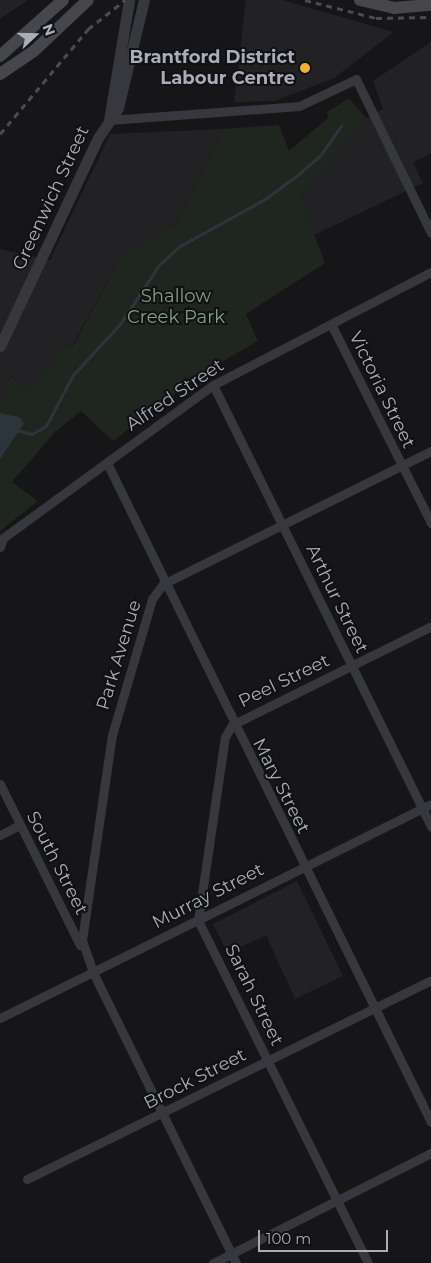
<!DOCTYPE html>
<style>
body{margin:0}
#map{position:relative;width:431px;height:1263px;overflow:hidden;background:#161618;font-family:Montserrat,sans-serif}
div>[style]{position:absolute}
.built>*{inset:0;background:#222225}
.green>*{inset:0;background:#1e261f}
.water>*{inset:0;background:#2c353c}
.stream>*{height:2.5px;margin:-1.25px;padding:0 1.25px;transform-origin:1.25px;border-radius:1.25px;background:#2c353c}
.minor>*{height:9px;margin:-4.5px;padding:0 4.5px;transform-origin:4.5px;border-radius:4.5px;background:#37383d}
.tertiary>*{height:11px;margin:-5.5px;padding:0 5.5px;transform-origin:5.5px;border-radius:5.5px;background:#37383d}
.secondary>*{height:12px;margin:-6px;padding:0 6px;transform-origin:6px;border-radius:6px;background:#45474d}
.rail>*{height:2.5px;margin-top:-1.25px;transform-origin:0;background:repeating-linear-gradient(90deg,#4a4c52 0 6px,transparent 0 11px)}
.dots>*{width:14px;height:14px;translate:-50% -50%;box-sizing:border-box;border:2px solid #111113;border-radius:50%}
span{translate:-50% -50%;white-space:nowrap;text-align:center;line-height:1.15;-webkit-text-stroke:4px #111113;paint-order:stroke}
.poi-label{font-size:18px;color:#a8adb8;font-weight:700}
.right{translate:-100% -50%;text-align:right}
.street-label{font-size:18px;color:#a8adb8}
.park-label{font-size:18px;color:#7fa381}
.north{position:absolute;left:10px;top:10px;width:50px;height:50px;-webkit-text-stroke:4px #111113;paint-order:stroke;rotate:69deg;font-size:14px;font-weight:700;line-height:20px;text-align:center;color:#a8adb8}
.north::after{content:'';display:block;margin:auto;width:18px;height:22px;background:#a8adb8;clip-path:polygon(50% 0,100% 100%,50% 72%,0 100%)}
.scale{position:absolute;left:258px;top:1230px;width:130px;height:22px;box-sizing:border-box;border:2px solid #a8adb8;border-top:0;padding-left:6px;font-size:15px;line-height:18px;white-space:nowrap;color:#a8adb8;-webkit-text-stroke:4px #111113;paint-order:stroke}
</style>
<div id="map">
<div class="built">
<div style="clip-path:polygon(0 0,28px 0,0 19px)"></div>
<div style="clip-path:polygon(246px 0,282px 0,394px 32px,334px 78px,275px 101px,234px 102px)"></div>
<div style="clip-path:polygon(431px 42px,431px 153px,413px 163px,423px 183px,314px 235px,300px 197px,366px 118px,383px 109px,373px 81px)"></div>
<div style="clip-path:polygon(223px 129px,176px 224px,122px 255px,72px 346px,65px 345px,30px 391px,12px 376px,0 404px,0 249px,50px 260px,110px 134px)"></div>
<div style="clip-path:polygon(297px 881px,343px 976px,295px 999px,266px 935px,228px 953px,213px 924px)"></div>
</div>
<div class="green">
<div style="clip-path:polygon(349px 98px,366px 118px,300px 197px,325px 263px,246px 314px,258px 341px,204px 372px,113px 441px,81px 411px,55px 432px,12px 482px,38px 501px,0 531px,0 404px,11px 376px,30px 391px,65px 345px,73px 346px,122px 255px,176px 224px,223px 129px,279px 125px,289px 151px,328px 118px,327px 112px)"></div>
</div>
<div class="water">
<div style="clip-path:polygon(0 413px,19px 417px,24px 423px,0 459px)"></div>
</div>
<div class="stream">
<div style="left:16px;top:430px;width:16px;rotate:14deg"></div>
<div style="left:32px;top:434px;width:16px;rotate:-30deg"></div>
<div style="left:46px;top:426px;width:58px;rotate:-62.1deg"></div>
<div style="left:73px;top:375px;width:71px;rotate:-47.3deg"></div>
<div style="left:121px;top:323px;width:69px;rotate:-56.8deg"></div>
<div style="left:159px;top:265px;width:28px;rotate:-42deg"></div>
<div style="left:180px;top:246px;width:97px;rotate:-28.9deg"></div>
<div style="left:265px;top:199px;width:42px;rotate:-36.3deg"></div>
<div style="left:299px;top:174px;width:28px;rotate:-41deg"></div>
<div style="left:320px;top:156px;width:37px;rotate:-55deg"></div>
</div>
<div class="minor">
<div style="left:109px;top:120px;width:191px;rotate:-4.2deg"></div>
<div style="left:299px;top:106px;width:63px;rotate:-25.3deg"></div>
<div style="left:356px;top:79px;width:171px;rotate:64deg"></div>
<div style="left:331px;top:324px;width:223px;rotate:63.3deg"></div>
<div style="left:213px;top:385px;width:493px;rotate:63.7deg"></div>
<div style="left:107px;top:463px;width:734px;rotate:63.82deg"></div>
<div style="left:0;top:547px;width:9px;rotate:-72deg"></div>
<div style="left:3px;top:538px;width:260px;rotate:-36.1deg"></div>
<div style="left:213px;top:385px;width:246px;rotate:-27.4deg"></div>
<div style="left:0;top:784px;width:180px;rotate:63.6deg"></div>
<div style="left:0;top:835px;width:22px;rotate:-27deg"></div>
<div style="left:0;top:1018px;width:481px;rotate:-26.4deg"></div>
<div style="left:27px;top:1179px;width:450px;rotate:-26.2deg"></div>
<div style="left:213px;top:1263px;width:244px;rotate:-26.8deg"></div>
<div style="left:236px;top:1263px;width:324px;rotate:-116.2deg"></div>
<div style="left:93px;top:972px;width:34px;rotate:-109deg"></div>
<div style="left:82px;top:940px;width:207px;rotate:-81.7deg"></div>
<div style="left:112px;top:735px;width:142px;rotate:-73.6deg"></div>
<div style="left:152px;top:599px;width:19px;rotate:-54deg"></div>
<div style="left:163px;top:584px;width:299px;rotate:-26.4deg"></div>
<div style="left:368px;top:1263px;width:382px;rotate:-116.4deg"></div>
<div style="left:198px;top:921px;width:186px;rotate:-81.7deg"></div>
<div style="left:225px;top:737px;width:14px;rotate:-60deg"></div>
<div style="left:232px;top:725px;width:222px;rotate:-26.4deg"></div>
</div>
<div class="tertiary">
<div style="left:109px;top:120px;width:122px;rotate:-80.5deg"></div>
<div style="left:0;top:346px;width:230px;rotate:-64.8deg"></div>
<div style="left:98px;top:138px;width:36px;rotate:-56deg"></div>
<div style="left:118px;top:108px;width:111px;rotate:-76.5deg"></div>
</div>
<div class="secondary">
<div style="left:360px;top:0;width:35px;rotate:13deg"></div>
<div style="left:394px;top:8px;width:37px;rotate:-5deg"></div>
<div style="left:0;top:56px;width:84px;rotate:-41.6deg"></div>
<div style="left:0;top:74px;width:41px;rotate:-34.1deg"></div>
<div style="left:34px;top:51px;width:74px;rotate:-43.4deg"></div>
</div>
<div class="rail">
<div style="left:305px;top:0;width:73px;rotate:14.2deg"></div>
<div style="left:376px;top:18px;width:55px;rotate:-1deg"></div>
<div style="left:0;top:134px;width:137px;rotate:-50deg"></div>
<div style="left:88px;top:29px;width:47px;rotate:-38.1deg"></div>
</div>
<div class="dots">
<div style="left:305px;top:68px;background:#f2b134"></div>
</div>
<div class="poi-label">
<span class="right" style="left:295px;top:68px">Brantford District<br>Labour Centre</span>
</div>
<div class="street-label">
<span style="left:51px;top:198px;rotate:-65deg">Greenwich Street</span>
<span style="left:382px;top:390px;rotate:64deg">Victoria Street</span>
<span style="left:175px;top:395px;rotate:-34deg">Alfred Street</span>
<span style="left:337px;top:599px;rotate:64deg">Arthur Street</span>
<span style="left:119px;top:655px;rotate:-73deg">Park Avenue</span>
<span style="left:284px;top:681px;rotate:-26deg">Peel Street</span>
<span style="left:281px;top:786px;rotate:63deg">Mary Street</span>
<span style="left:57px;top:863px;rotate:63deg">South Street</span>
<span style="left:208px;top:896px;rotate:-27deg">Murray Street</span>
<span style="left:254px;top:995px;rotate:64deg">Sarah Street</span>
<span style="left:195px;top:1079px;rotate:-27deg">Brock Street</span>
</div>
<div class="park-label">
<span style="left:176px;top:307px">Shallow<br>Creek Park</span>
</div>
<div class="north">N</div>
<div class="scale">100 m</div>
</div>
